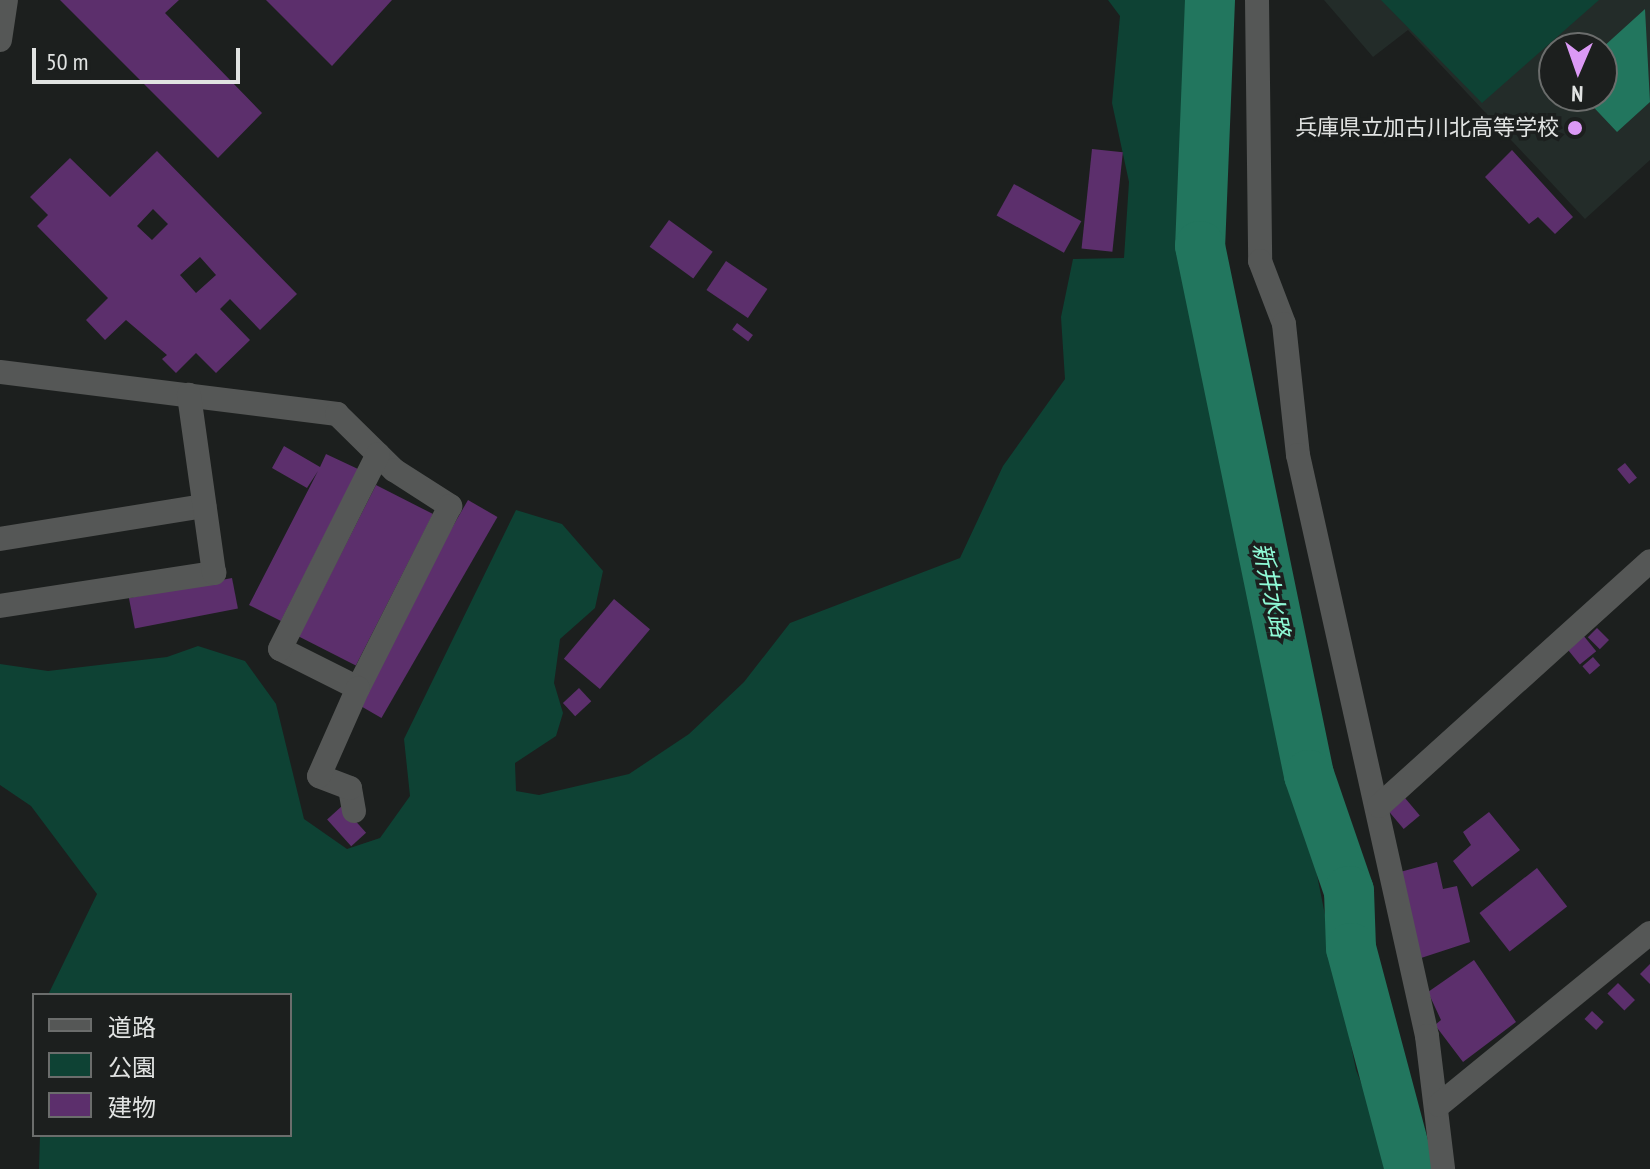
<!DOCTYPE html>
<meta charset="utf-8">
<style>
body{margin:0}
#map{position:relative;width:1650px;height:1169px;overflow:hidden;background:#1c1f1e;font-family:"PT Sans Narrow","Noto Sans JP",sans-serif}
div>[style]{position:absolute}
.built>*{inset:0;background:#232c29}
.green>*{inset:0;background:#0e4234}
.water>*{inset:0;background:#22765e}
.river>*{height:50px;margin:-25px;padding:0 25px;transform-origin:25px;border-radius:25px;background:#22765e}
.building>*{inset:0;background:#5c2f6c;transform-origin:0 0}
.minor>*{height:24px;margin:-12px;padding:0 12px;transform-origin:12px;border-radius:12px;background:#555756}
.dots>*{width:22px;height:22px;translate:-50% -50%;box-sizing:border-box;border:4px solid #1c1f1e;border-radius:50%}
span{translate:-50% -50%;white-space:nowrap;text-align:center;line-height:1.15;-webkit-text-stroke:7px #1c1f1e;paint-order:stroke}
.poi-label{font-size:22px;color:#e1e3e2}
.right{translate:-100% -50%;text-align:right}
.water-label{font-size:24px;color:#8ffad6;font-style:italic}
.legend{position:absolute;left:32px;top:993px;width:260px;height:144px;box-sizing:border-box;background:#1c1f1e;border:2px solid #6b6d6c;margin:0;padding:10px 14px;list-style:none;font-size:24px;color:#e1e3e2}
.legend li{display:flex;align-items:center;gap:16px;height:40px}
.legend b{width:40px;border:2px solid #6b6d6c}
.north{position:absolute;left:1538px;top:32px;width:80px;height:80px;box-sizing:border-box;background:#1c1f1e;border:2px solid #6b6d6c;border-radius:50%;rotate:182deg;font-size:22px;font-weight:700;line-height:32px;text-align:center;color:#e1e3e2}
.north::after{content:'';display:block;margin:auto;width:28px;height:36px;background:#db99f5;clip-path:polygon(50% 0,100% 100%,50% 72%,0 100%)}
.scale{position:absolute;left:32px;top:48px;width:208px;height:36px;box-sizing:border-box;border:4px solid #e1e3e2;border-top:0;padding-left:10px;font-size:24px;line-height:28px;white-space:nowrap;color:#e1e3e2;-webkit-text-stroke:6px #1c1f1e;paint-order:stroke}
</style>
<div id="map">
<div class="built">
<div style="clip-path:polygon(evenodd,1324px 0,1650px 0,1650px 160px,1585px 219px,1408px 30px,1373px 57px,1324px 0,1554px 48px,1602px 48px,1602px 96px,1554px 96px,1554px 48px)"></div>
</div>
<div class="green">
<div style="clip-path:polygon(1108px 0,1213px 0,1222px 145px,1219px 309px,1251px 456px,1270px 642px,1310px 748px,1312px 850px,1356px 1070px,1395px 1169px,39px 1169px,40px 1135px,290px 1135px,290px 995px,48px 995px,97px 894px,31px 806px,0 785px,0 664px,48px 671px,167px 657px,198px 646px,245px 661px,276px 704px,304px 819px,347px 849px,380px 838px,410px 796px,404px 739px,516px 510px,562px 524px,603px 571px,595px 608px,560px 639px,554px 683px,563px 713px,556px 736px,515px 763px,516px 791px,539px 795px,629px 774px,689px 734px,744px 682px,790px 623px,960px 558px,1003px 466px,1065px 379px,1061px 317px,1073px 259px,1124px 258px,1129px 182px,1112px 103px,1120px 16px)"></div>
<div style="clip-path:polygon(1381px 0,1599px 0,1482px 103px)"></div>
</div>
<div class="water">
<div style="clip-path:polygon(1645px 9px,1650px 102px,1617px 132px,1583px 96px,1602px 96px,1602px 48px)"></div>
</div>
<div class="river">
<div style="left:1210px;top:0;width:246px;rotate:92.3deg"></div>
<div style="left:1200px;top:246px;width:540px;rotate:78.36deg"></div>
<div style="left:1309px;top:775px;width:123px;rotate:71deg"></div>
<div style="left:1349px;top:891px;width:57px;rotate:88deg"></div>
<div style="left:1351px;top:948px;width:229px;rotate:75.1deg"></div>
</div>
<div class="building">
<div style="clip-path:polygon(60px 0,179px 0,165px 13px,262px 113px,218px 158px)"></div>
<div style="clip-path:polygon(266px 0,392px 0,332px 66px)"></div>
<div style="left:1092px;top:149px;width:31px;height:100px;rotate:6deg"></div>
<div style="clip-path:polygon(1512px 150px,1573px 217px,1555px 234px,1538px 217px,1529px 224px,1485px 177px)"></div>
<div style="clip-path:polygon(evenodd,157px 151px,297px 294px,260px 330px,230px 299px,220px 309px,250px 340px,216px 373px,196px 353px,176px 373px,162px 359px,167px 355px,126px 320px,105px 340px,86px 320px,108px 298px,37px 226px,48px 215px,30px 197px,70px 158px,110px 197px,157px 151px,153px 209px,168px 224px,152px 240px,137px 226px,153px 209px,157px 151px,200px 257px,216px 275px,196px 293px,180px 275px,200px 257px)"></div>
<div style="left:1014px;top:184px;width:77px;height:36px;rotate:29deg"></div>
<div style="left:669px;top:220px;width:54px;height:33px;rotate:36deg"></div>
<div style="left:726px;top:261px;width:50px;height:35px;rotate:34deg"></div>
<div style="left:737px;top:323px;width:20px;height:8px;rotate:37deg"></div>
<div style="clip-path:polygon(284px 446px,320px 467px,326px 454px,358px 469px,281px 621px,249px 605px,318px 471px,307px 488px,272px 468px)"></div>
<div style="left:1625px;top:463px;width:19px;height:10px;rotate:51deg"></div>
<div style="left:376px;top:485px;width:64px;height:170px;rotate:27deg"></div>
<div style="left:468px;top:500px;width:34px;height:232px;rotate:30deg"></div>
<div style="left:232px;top:578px;width:31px;height:105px;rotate:79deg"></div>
<div style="left:614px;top:599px;width:47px;height:78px;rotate:40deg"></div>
<div style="left:1597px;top:628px;width:17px;height:13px;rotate:45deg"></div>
<div style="left:1583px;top:635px;width:21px;height:21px;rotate:51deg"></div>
<div style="left:1593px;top:657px;width:11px;height:14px;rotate:49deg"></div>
<div style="left:579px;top:688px;width:18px;height:22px;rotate:47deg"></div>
<div style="left:1405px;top:798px;width:23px;height:21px;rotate:50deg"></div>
<div style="left:342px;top:806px;width:36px;height:20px;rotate:48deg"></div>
<div style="clip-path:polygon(1489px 812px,1520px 850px,1472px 887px,1453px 861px,1471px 845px,1463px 832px)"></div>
<div style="clip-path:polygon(1437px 862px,1443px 889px,1457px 886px,1470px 942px,1421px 958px,1400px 872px)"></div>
<div style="left:1537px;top:868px;width:49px;height:73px;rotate:52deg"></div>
<div style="clip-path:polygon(1474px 960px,1516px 1022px,1463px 1062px,1435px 1025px,1441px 1020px,1428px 992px)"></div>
<div style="clip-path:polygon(1650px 964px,1650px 984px,1640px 974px)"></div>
<div style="left:1618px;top:983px;width:24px;height:15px;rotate:45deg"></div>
<div style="left:1592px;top:1011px;width:16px;height:11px;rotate:43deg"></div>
</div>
<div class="minor">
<div style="left:1257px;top:0;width:261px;rotate:89.3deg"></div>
<div style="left:1260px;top:261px;width:67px;rotate:69.1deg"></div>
<div style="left:1284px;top:324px;width:132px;rotate:83.9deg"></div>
<div style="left:1298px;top:455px;width:595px;rotate:77.48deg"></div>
<div style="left:1427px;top:1036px;width:134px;rotate:83.1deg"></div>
<div style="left:0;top:40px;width:40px;rotate:-81.5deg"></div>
<div style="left:0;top:372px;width:340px;rotate:7.1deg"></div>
<div style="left:337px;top:414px;width:80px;rotate:44.5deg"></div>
<div style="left:394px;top:470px;width:67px;rotate:32.7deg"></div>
<div style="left:450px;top:506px;width:204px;rotate:116.8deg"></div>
<div style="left:358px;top:688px;width:87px;rotate:-153.4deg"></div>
<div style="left:280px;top:649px;width:218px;rotate:-63.3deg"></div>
<div style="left:0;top:539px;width:207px;rotate:-9.2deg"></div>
<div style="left:0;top:606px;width:217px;rotate:-8.8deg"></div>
<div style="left:214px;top:573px;width:180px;rotate:-98deg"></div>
<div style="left:1379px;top:806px;width:365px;rotate:-42.1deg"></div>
<div style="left:354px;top:811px;width:23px;rotate:-100deg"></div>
<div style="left:350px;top:788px;width:33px;rotate:-159deg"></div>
<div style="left:319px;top:776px;width:96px;rotate:-66.1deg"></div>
<div style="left:1439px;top:1105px;width:272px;rotate:-39.2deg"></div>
</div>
<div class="dots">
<div style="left:1575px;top:128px;background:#db99f5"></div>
</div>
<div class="poi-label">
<span class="right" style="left:1559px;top:128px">兵庫県立加古川北高等学校</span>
</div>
<div class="water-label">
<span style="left:1271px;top:590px;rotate:78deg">新井水路</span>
</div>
<ul class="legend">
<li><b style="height:10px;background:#555756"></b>道路</li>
<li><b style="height:22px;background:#0e4234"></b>公園</li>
<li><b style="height:22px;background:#5c2f6c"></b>建物</li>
</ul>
<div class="north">N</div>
<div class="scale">50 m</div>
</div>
